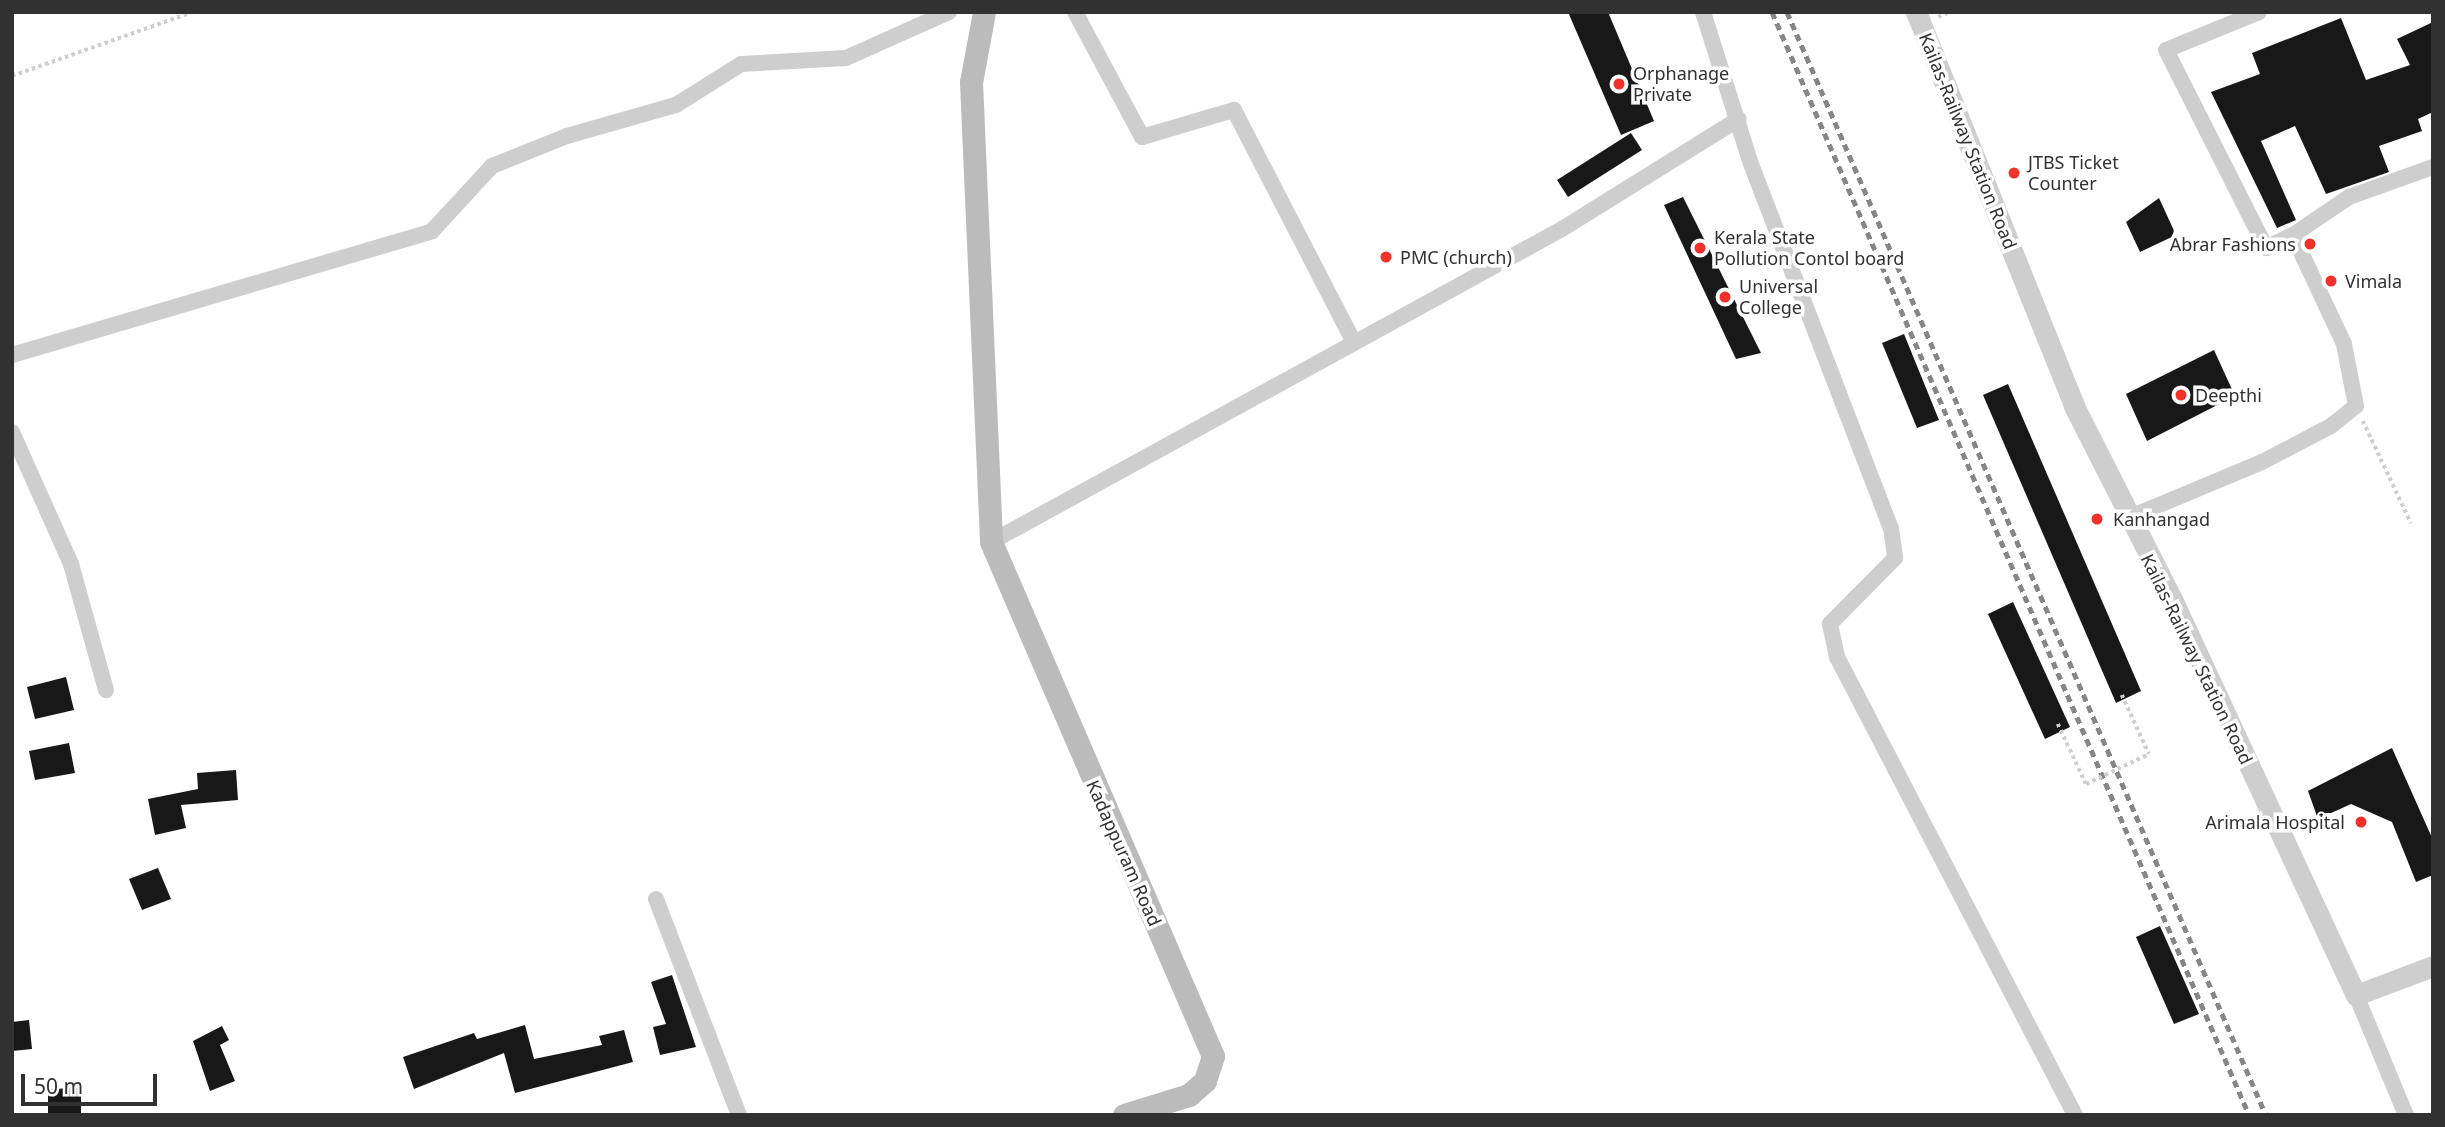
<!DOCTYPE html>
<html>
<head>
<meta charset="utf-8">
<style>
	body { margin:0 }
	#map { position:relative; width:2445px; height:1127px; overflow:hidden; background:#fff; font-family:"Noto Sans",sans-serif }
	div>[style] { position:absolute }
	.building>* { inset:0; background:#181818 }
	.path>* { height:3.5px; margin-top:-1.75px; transform-origin:0; background:repeating-linear-gradient(90deg,#cecece 0 3.5px,transparent 0 7px) }
	.minor>* { height:16px; margin:-8px; padding:0 8px; transform-origin:8px; border-radius:8px; background:#cecece }
	.tertiary>* { height:21px; margin:-10.5px; padding:0 10.5px; transform-origin:10.5px; border-radius:10.5px; background:#cecece }
	.secondary>* { height:23px; margin:-11.5px; padding:0 11.5px; transform-origin:11.5px; border-radius:11.5px; background:#bbb }
	.rail>* { height:5px; margin-top:-2.5px; transform-origin:0; background:repeating-linear-gradient(90deg,#868686 0 7px,transparent 0 12px) }
	.path-bridge>* { height:3.5px; margin-top:-1.75px; transform-origin:0; background:repeating-linear-gradient(90deg,#cecece 0 3.5px,transparent 0 7px) }
	.dots>* { width:19px; height:19px; translate:-50% -50%; box-sizing:border-box; border:4px solid #fff; border-radius:50% }
	span { translate:-50% -50%; white-space:nowrap; text-align:center; line-height:1.15; -webkit-text-stroke:7px #fff; paint-order:stroke }
	.poi-label { font-size:18px; color:#313131 }
	.left { translate:0 -50%; text-align:left }
	.right { translate:-100% -50%; text-align:right }
	.street-label { font-size:18px; color:#313131 }
	.frame { position:absolute; inset:0; border:14px solid #313131; pointer-events:none }
	.scale { position:absolute; left:21px; top:1074px; width:136px; height:32px; box-sizing:border-box; border:4px solid #313131; border-top:0; padding-left:9px; font-size:21px; line-height:24px; white-space:nowrap; color:#313131; -webkit-text-stroke:5px #fff; paint-order:stroke }
</style>
</head>
<body>
<div id="map">
	<div class="building">
		<div style="clip-path:polygon(1568px 12px,1608px 12px,1654px 121px,1621px 135px)"></div>
		<div style="clip-path:polygon(2341px 18px,2366px 80px,2410px 65px,2397px 39px,2433px 22px,2433px 112px,2418px 119px,2422px 131px,2379px 146px,2389px 172px,2326px 194px,2295px 126px,2261px 141px,2296px 220px,2277px 228px,2211px 92px,2260px 74px,2252px 53px)"></div>
		<div style="clip-path:polygon(1631px 133px,1642px 150px,1568px 197px,1557px 180px)"></div>
		<div style="clip-path:polygon(1683px 197px,1761px 353px,1736px 359px,1664px 205px)"></div>
		<div style="clip-path:polygon(2159px 198px,2176px 235px,2140px 252px,2126px 222px)"></div>
		<div style="clip-path:polygon(1904px 334px,1939px 420px,1917px 428px,1882px 343px)"></div>
		<div style="clip-path:polygon(2214px 350px,2235px 396px,2147px 441px,2126px 394px)"></div>
		<div style="clip-path:polygon(2008px 384px,2141px 691px,2116px 703px,1983px 395px)"></div>
		<div style="clip-path:polygon(2013px 602px,2070px 727px,2045px 739px,1988px 614px)"></div>
		<div style="clip-path:polygon(66px 677px,74px 710px,35px 719px,27px 687px)"></div>
		<div style="clip-path:polygon(69px 743px,75px 773px,35px 780px,29px 751px)"></div>
		<div style="clip-path:polygon(2392px 748px,2433px 840px,2433px 875px,2416px 882px,2392px 822px,2351px 804px,2318px 819px,2308px 791px)"></div>
		<div style="clip-path:polygon(236px 770px,238px 800px,181px 805px,186px 828px,155px 835px,148px 799px,198px 789px,197px 773px)"></div>
		<div style="clip-path:polygon(158px 868px,171px 899px,142px 910px,129px 879px)"></div>
		<div style="clip-path:polygon(2160px 926px,2199px 1014px,2174px 1024px,2136px 937px)"></div>
		<div style="clip-path:polygon(672px 975px,696px 1047px,660px 1055px,653px 1027px,666px 1024px,651px 982px)"></div>
		<div style="clip-path:polygon(29px 1020px,32px 1049px,12px 1051px,12px 1022px)"></div>
		<div style="clip-path:polygon(525px 1025px,534px 1059px,602px 1045px,599px 1036px,624px 1030px,633px 1062px,515px 1093px,504px 1053px,414px 1089px,403px 1057px,474px 1033px,477px 1039px)"></div>
		<div style="clip-path:polygon(222px 1026px,229px 1040px,220px 1045px,235px 1081px,210px 1091px,193px 1041px)"></div>
		<div style="clip-path:polygon(81px 1088px,81px 1115px,48px 1115px,48px 1089px)"></div>
	</div>
	<div class="path">
		<div style="left:1938px;top:17px;width:12px;rotate:-24deg"></div>
		<div style="left:12px;top:76px;width:192px;rotate:-19.5deg"></div>
		<div style="left:2363px;top:421px;width:113px;rotate:64.8deg"></div>
		<div style="left:2122px;top:695px;width:65px;rotate:65.4deg"></div>
		<div style="left:2058px;top:724px;width:66px;rotate:65deg"></div>
	</div>
	<div class="minor">
		<div style="left:1075px;top:12px;width:142px;rotate:61.8deg"></div>
		<div style="left:1142px;top:137px;width:96px;rotate:-16.4deg"></div>
		<div style="left:1234px;top:110px;width:261px;rotate:62.7deg"></div>
		<div style="left:1703px;top:12px;width:159px;rotate:72.5deg"></div>
		<div style="left:1751px;top:164px;width:390px;rotate:69deg"></div>
		<div style="left:1891px;top:528px;width:30px;rotate:82deg"></div>
		<div style="left:1895px;top:558px;width:93px;rotate:134.6deg"></div>
		<div style="left:1830px;top:624px;width:34px;rotate:78deg"></div>
		<div style="left:1837px;top:657px;width:516px;rotate:62.54deg"></div>
		<div style="left:2259px;top:12px;width:100px;rotate:157.8deg"></div>
		<div style="left:2166px;top:50px;width:222px;rotate:63.2deg"></div>
		<div style="left:2266px;top:248px;width:30px;rotate:-26deg"></div>
		<div style="left:12px;top:355px;width:438px;rotate:-16.4deg"></div>
		<div style="left:432px;top:231px;width:88px;rotate:-47.3deg"></div>
		<div style="left:492px;top:166px;width:81px;rotate:-21.8deg"></div>
		<div style="left:567px;top:136px;width:113px;rotate:-15.9deg"></div>
		<div style="left:676px;top:105px;width:77px;rotate:-32.2deg"></div>
		<div style="left:741px;top:64px;width:105px;rotate:-3.3deg"></div>
		<div style="left:846px;top:58px;width:113px;rotate:-24.1deg"></div>
		<div style="left:12px;top:432px;width:145px;rotate:65.9deg"></div>
		<div style="left:71px;top:564px;width:131px;rotate:74.5deg"></div>
		<div style="left:2128px;top:518px;width:145px;rotate:-22.7deg"></div>
		<div style="left:2262px;top:462px;width:78px;rotate:-27.6deg"></div>
		<div style="left:2331px;top:426px;width:32px;rotate:-39deg"></div>
		<div style="left:2356px;top:406px;width:63px;rotate:-101deg"></div>
		<div style="left:2344px;top:344px;width:120px;rotate:-115.1deg"></div>
		<div style="left:2293px;top:235px;width:68px;rotate:-34.2deg"></div>
		<div style="left:2349px;top:197px;width:89px;rotate:-19.7deg"></div>
		<div style="left:991px;top:542px;width:651px;rotate:-28.73deg"></div>
		<div style="left:1562px;top:229px;width:208px;rotate:-31.9deg"></div>
		<div style="left:656px;top:899px;width:231px;rotate:69deg"></div>
		<div style="left:2356px;top:995px;width:130px;rotate:67.4deg"></div>
	</div>
	<div class="tertiary">
		<div style="left:1916px;top:12px;width:424px;rotate:68.1deg"></div>
		<div style="left:2074px;top:406px;width:216px;rotate:63.1deg"></div>
		<div style="left:2172px;top:599px;width:437px;rotate:65.1deg"></div>
		<div style="left:2356px;top:995px;width:82px;rotate:-20.6deg"></div>
	</div>
	<div class="secondary">
		<div style="left:984px;top:12px;width:71px;rotate:100.5deg"></div>
		<div style="left:971px;top:82px;width:460px;rotate:87.5deg"></div>
		<div style="left:991px;top:542px;width:560px;rotate:66.64deg"></div>
		<div style="left:1213px;top:1056px;width:26px;rotate:108deg"></div>
		<div style="left:1205px;top:1081px;width:21px;rotate:139deg"></div>
		<div style="left:1189px;top:1095px;width:68px;rotate:162.9deg"></div>
	</div>
	<div class="rail">
		<div style="left:1772px;top:12px;width:1202px;rotate:66.61deg"></div>
		<div style="left:1787px;top:12px;width:1203px;rotate:66.53deg"></div>
	</div>
	<div class="path-bridge">
		<div style="left:2086px;top:784px;width:70px;rotate:-25.5deg"></div>
	</div>
	<div class="dots">
		<div style="left:1619px;top:84px;background:#f2312a"></div>
		<div style="left:2014px;top:173px;background:#f2312a"></div>
		<div style="left:2310px;top:244px;background:#f2312a"></div>
		<div style="left:1700px;top:248px;background:#f2312a"></div>
		<div style="left:1386px;top:257px;background:#f2312a"></div>
		<div style="left:2331px;top:281px;background:#f2312a"></div>
		<div style="left:1725px;top:297px;background:#f2312a"></div>
		<div style="left:2181px;top:395px;background:#f2312a"></div>
		<div style="left:2097px;top:519px;background:#f2312a"></div>
		<div style="left:2361px;top:822px;background:#f2312a"></div>
	</div>
	<div class="poi-label">
		<span class="left" style="left:1633px;top:84px">Orphanage<br>Private</span>
		<span class="left" style="left:2028px;top:173px">JTBS Ticket<br>Counter</span>
		<span class="left" style="left:1714px;top:248px">Kerala State<br>Pollution Contol board</span>
		<span class="right" style="left:2296px;top:244px">Abrar Fashions</span>
		<span class="left" style="left:1400px;top:257px">PMC (church)</span>
		<span class="left" style="left:2345px;top:281px">Vimala</span>
		<span class="left" style="left:1739px;top:297px">Universal<br>College</span>
		<span class="left" style="left:2195px;top:395px">Deepthi</span>
		<span class="left" style="left:2113px;top:519px">Kanhangad</span>
		<span class="right" style="left:2345px;top:822px">Arimala Hospital</span>
	</div>
	<div class="street-label">
		<span style="left:1968px;top:141px;rotate:68deg">Kailas-Railway Station Road</span>
		<span style="left:2197px;top:659px;rotate:64deg">Kailas-Railway Station Road</span>
		<span style="left:1124px;top:853px;rotate:66deg">Kadappuram Road</span>
	</div>
	<div class="frame"></div>
	<div class="scale">50 m</div>
</div>
</body>
</html>
